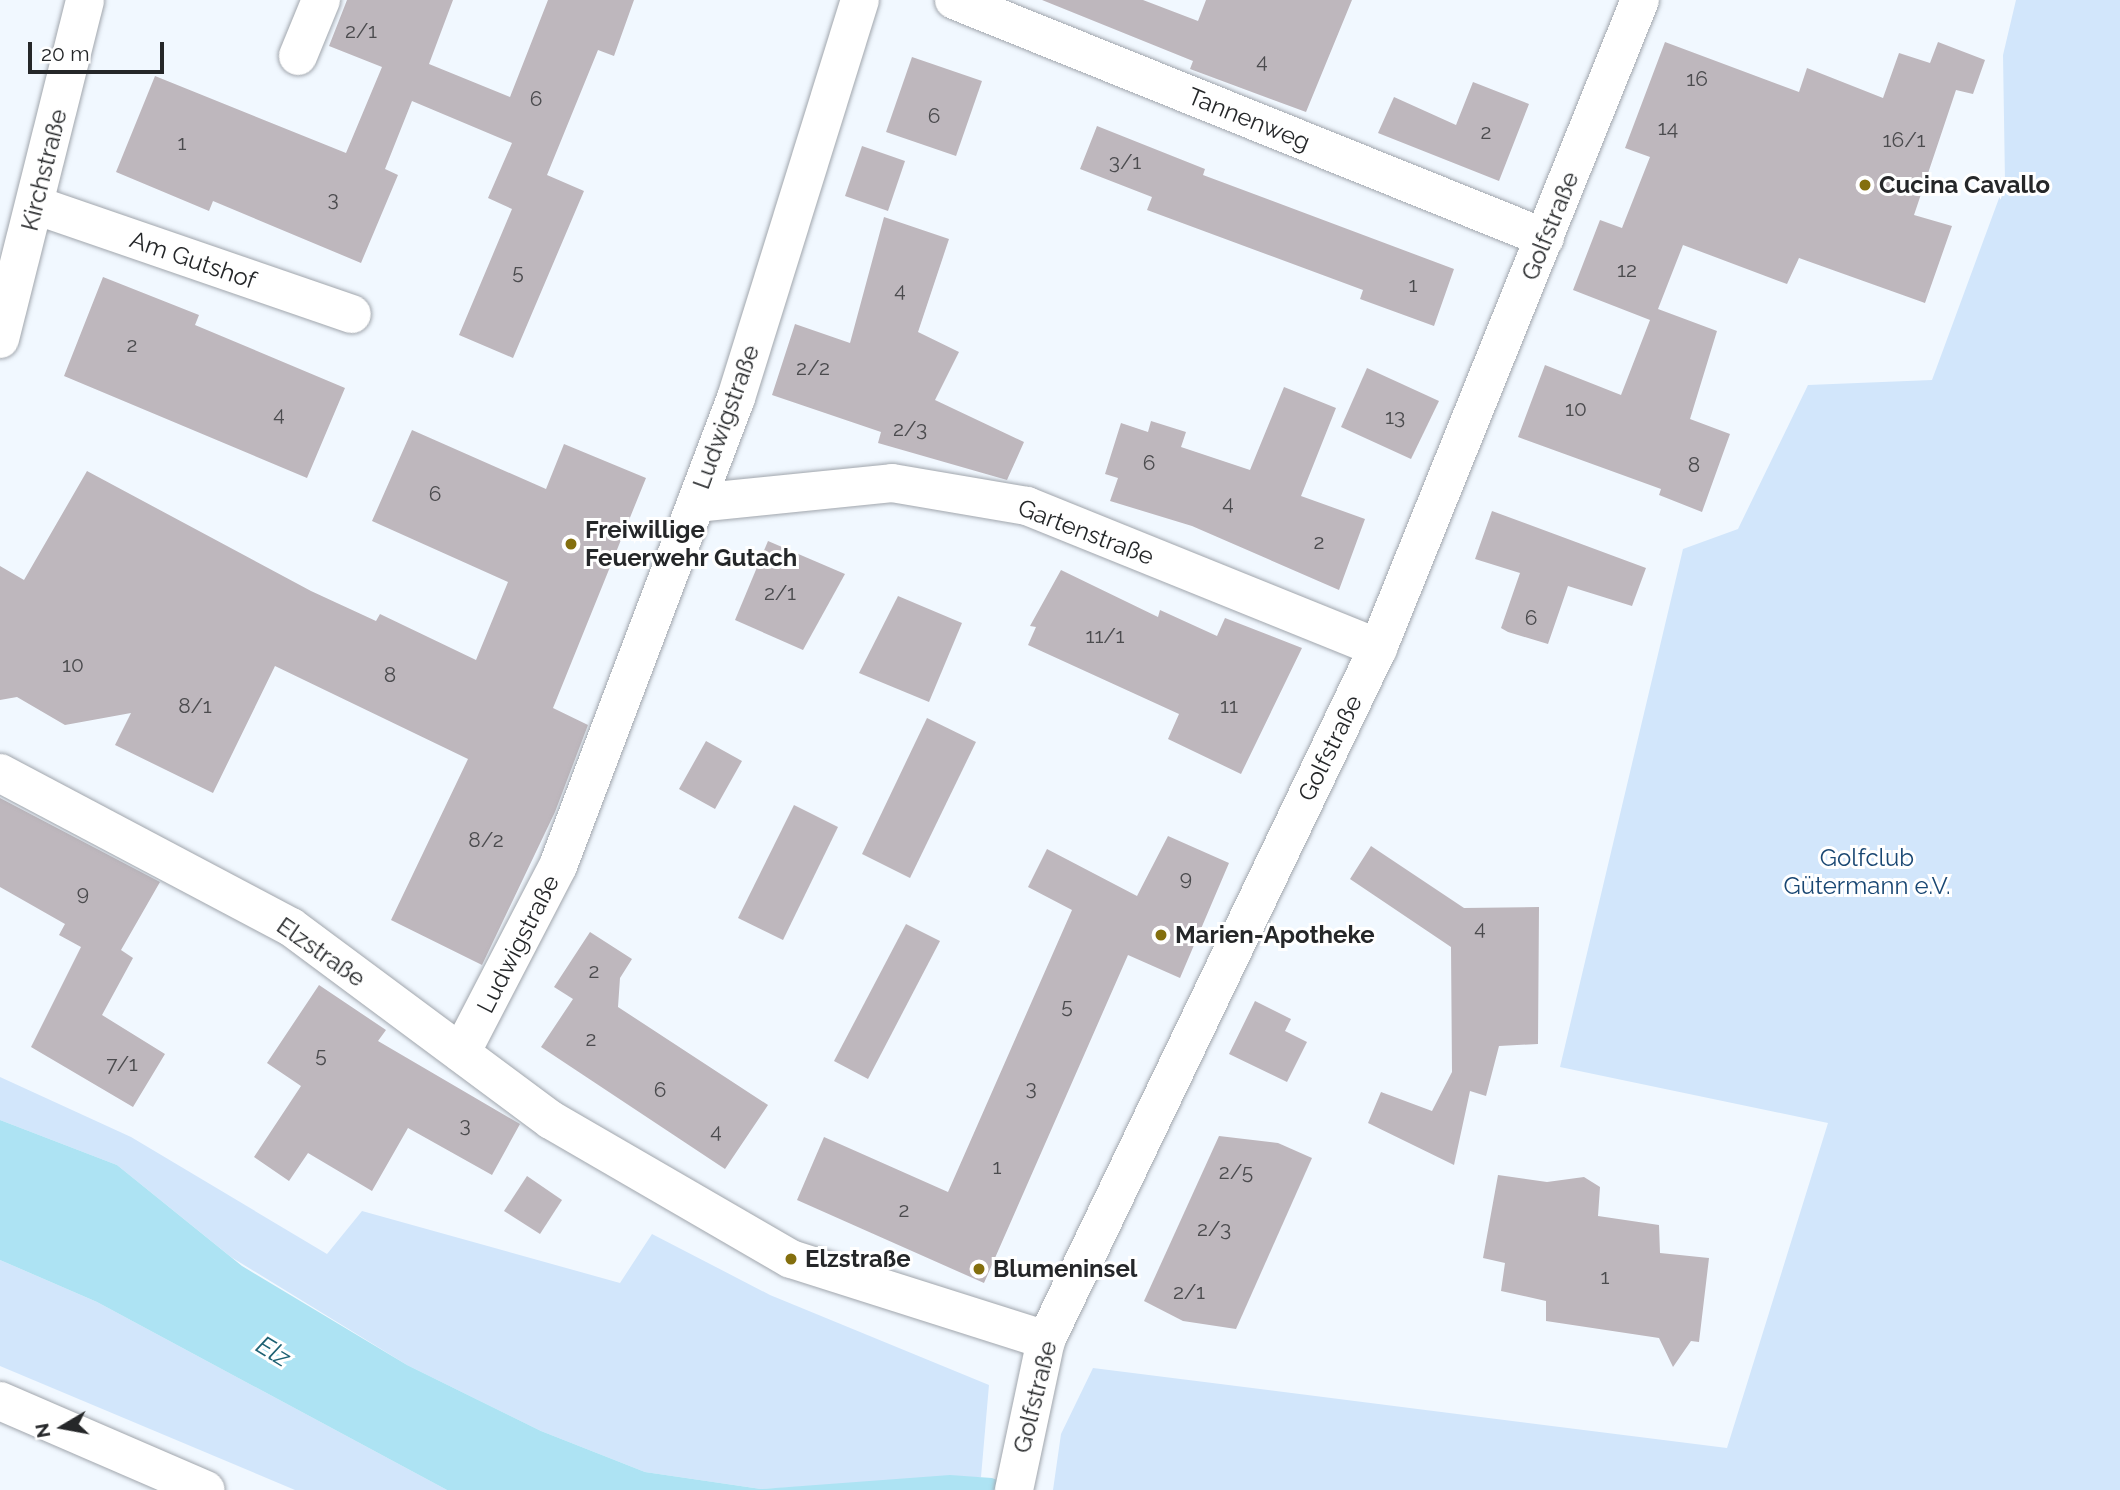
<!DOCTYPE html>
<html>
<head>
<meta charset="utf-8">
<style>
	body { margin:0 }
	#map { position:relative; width:2120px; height:1490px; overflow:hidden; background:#f1f8ff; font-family:Raleway,sans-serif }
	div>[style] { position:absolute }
	.green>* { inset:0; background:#d2e6fb }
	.water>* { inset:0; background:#ade3f3 }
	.building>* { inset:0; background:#beb7bd }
	.roads { filter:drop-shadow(0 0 2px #a1a6ad) drop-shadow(0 0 2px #a1a6ad) }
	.minor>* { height:38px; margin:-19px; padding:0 19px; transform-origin:19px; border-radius:19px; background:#fff }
	.tertiary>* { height:38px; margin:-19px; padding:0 19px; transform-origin:19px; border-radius:19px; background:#fff }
	.dots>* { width:19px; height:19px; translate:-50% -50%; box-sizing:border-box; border:4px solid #fff; border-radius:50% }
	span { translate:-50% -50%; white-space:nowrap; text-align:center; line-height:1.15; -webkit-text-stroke:6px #fff; paint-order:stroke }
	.number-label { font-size:21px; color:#4b4b4e }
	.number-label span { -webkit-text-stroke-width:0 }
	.street-label { font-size:24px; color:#252729 }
	.poi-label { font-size:24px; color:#252729; font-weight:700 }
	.left { translate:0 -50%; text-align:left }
	.park-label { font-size:24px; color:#194773 }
	.water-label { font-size:26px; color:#1d6173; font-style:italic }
	.north { position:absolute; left:28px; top:1392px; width:70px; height:70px; -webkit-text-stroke:5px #fff; paint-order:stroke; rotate:260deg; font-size:19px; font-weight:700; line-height:28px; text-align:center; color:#252729 }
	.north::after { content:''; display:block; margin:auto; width:24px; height:32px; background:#252729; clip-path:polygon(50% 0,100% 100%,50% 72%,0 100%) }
	.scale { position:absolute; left:28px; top:42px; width:136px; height:32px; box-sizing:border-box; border:4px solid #252729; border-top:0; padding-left:9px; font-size:21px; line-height:24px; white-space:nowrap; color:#252729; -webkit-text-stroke:5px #fff; paint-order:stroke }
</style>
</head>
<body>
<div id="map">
	<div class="green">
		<div style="clip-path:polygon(2016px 0,2120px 0,2120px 1490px,1053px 1490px,1061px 1434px,1093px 1368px,1727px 1448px,1828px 1123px,1560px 1067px,1683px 549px,1738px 529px,1808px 385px,1932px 380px,2005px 182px,2003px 55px)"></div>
		<div style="clip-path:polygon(0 1077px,131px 1137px,327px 1254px,362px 1211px,620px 1283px,652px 1234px,770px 1295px,989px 1385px,981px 1477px,761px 1489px,645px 1472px,541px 1431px,407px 1365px,231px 1257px,117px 1165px,0 1120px)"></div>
		<div style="clip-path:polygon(0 1260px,97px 1302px,447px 1490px,295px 1490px,0 1366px)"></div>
	</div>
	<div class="water">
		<div style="clip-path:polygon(0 1120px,117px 1165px,242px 1266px,407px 1365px,541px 1431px,645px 1472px,761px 1489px,950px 1475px,992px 1478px,1023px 1490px,447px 1490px,97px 1302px,0 1260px)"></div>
	</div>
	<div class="building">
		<div style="clip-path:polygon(347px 0,453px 0,429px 64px,510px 97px,548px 0,634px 0,614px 56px,598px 50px,547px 175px,584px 191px,513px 358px,459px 335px,512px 209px,488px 198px,512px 143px,412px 101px,385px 169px,398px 175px,361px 263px,213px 201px,209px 211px,116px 172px,155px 76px,346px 153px,382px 67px,329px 46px)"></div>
		<div style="clip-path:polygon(1042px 0,1143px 0,1198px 21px,1206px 0,1352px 0,1306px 112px,1190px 69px,1193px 61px)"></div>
		<div style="clip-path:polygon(1665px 42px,1799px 92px,1807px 68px,1883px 98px,1899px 53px,1930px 63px,1938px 42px,1985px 60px,1973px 94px,1956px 90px,1914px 215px,1952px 226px,1925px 303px,1799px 258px,1787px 284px,1683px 245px,1658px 309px,1717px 331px,1690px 419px,1730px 434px,1702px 512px,1659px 495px,1661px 489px,1518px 437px,1545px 365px,1621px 395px,1650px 320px,1573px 290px,1600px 220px,1622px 228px,1650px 157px,1625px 148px)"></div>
		<div style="clip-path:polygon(912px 57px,982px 81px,956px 156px,886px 132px)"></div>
		<div style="clip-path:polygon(1473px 82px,1529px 104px,1499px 181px,1378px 133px,1394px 97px,1456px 125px)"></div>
		<div style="clip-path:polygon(1097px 126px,1205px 169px,1203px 175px,1454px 269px,1434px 326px,1360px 299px,1363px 290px,1147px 210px,1152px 197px,1080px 169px)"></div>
		<div style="clip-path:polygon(862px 146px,905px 161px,888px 211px,845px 196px)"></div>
		<div style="clip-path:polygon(884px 217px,949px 239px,918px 332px,959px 352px,935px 400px,1024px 442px,1007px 480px,878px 443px,881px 432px,772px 395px,795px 324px,850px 343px)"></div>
		<div style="clip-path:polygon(103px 277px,199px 315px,195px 325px,345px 388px,307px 478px,64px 376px)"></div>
		<div style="clip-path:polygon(1367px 368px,1439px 401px,1411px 459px,1341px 427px)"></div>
		<div style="clip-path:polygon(1284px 387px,1336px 408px,1301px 496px,1365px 519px,1339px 590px,1192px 526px,1110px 501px,1118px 478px,1105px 474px,1121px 423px,1148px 432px,1151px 421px,1186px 432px,1181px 447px,1250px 470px)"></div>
		<div style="clip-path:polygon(412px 430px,546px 489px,564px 444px,646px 478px,553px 708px,588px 725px,555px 812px,482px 965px,391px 920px,468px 759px,275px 666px,213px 793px,115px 745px,131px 713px,65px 725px,17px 697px,0 700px,0 566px,24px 580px,87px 471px,311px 591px,376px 621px,380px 614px,476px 660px,508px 582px,372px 521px)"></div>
		<div style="clip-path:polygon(1492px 511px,1646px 568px,1632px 606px,1568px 586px,1548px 644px,1508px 632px,1501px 628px,1520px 573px,1475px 559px)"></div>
		<div style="clip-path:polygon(768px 541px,845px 574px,803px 650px,735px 620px)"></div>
		<div style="clip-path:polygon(1061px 570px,1158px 617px,1160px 610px,1217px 636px,1225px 618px,1302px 648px,1241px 774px,1168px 739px,1179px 714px,1028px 645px,1036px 627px,1030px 626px)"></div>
		<div style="clip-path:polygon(898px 596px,962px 623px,929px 702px,859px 673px)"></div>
		<div style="clip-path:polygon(927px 718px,976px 742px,910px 878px,862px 854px)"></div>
		<div style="clip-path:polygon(706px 741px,742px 761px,715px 809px,679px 789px)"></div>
		<div style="clip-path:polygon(0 798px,160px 882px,121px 950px,133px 958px,102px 1015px,165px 1054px,133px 1107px,31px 1047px,81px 947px,59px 935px,65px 924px,0 887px)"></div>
		<div style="clip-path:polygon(794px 805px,838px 827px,783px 940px,738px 918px)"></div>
		<div style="clip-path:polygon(1168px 836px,1229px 863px,1180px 978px,1128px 955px,984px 1283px,797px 1200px,824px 1137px,948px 1192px,1072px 910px,1028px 887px,1047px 849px,1137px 896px)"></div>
		<div style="clip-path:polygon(1371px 846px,1464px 908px,1539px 907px,1538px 1044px,1499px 1046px,1486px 1096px,1470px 1091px,1454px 1165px,1368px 1123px,1381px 1092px,1432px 1111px,1452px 1072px,1451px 947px,1350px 879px)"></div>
		<div style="clip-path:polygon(906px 924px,940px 941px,868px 1079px,834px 1061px)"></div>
		<div style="clip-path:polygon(590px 932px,632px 959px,620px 978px,618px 1007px,768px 1105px,725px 1169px,541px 1047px,573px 999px,554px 987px)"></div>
		<div style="clip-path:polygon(319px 985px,386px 1030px,378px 1041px,520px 1124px,492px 1175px,408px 1128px,372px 1191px,308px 1153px,289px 1181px,254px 1157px,301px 1086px,267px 1063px)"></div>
		<div style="clip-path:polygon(1255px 1001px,1291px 1019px,1285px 1031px,1307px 1042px,1287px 1082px,1229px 1054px)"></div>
		<div style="clip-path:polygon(1219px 1136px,1278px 1143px,1312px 1158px,1236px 1329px,1183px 1321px,1144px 1301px)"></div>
		<div style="clip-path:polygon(1498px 1175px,1547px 1182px,1584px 1177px,1600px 1187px,1598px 1216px,1659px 1225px,1660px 1253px,1709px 1258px,1699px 1342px,1691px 1341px,1673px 1367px,1659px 1338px,1546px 1321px,1546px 1301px,1501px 1291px,1505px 1263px,1483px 1258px)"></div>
		<div style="clip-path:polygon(527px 1176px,562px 1200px,540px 1234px,504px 1211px)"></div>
	</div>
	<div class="roads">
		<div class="minor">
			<div style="left:954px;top:0;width:637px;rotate:21.94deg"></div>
			<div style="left:298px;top:56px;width:61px;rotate:-67.7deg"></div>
			<div style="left:35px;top:205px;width:335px;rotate:19deg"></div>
			<div style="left:0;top:339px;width:349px;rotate:-75.9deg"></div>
			<div style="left:696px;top:503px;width:197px;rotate:-5.8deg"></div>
			<div style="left:892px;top:483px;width:137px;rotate:9.7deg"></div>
			<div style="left:1027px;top:506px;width:379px;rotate:22deg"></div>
			<div style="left:0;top:773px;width:329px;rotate:27.9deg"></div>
			<div style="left:291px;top:927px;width:324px;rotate:36.6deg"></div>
			<div style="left:551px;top:1120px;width:277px;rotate:30.1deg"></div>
			<div style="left:791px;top:1259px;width:268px;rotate:17.6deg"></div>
			<div style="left:461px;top:1053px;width:211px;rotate:-62.6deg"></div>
			<div style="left:558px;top:866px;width:501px;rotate:-69.18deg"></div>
			<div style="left:736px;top:398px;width:417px;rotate:-72.7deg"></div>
			<div style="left:1014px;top:1490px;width:153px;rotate:-78deg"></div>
			<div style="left:1046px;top:1340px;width:768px;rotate:-64.37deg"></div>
			<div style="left:1378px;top:648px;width:699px;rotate:-67.99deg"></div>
		</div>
		<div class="tertiary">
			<div style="left:0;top:1401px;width:224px;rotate:23.4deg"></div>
		</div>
	</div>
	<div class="dots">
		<div style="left:1865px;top:185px;background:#846f0e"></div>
		<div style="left:571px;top:544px;background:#846f0e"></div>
		<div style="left:1161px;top:935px;background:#846f0e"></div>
		<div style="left:791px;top:1259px;background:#846f0e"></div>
		<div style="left:979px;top:1269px;background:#846f0e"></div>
	</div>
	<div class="number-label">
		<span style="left:361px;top:31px">2/1</span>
		<span style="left:1262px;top:61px">4</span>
		<span style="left:1697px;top:79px">16</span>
		<span style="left:536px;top:99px">6</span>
		<span style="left:934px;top:116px">6</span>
		<span style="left:1668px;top:128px">14</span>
		<span style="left:1486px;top:132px">2</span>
		<span style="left:1904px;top:140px">16/1</span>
		<span style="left:182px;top:143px">1</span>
		<span style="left:1125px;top:162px">3/1</span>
		<span style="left:333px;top:199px">3</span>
		<span style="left:1627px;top:270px">12</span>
		<span style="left:518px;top:272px">5</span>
		<span style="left:1413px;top:285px">1</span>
		<span style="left:900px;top:290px">4</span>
		<span style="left:132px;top:345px">2</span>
		<span style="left:813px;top:368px">2/2</span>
		<span style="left:1576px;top:409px">10</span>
		<span style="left:279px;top:414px">4</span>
		<span style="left:1395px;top:417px">13</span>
		<span style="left:910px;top:429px">2/3</span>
		<span style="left:1149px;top:463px">6</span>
		<span style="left:1694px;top:465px">8</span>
		<span style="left:435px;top:494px">6</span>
		<span style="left:1228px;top:503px">4</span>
		<span style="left:1319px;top:542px">2</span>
		<span style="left:780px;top:593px">2/1</span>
		<span style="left:1531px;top:618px">6</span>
		<span style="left:1105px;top:636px">11/1</span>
		<span style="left:73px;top:665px">10</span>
		<span style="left:390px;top:675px">8</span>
		<span style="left:195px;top:706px">8/1</span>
		<span style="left:1229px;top:706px">11</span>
		<span style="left:486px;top:840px">8/2</span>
		<span style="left:1186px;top:878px">9</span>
		<span style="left:83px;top:893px">9</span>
		<span style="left:1480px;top:928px">4</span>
		<span style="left:594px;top:971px">2</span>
		<span style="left:1067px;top:1006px">5</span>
		<span style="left:591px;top:1039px">2</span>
		<span style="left:321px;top:1055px">5</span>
		<span style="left:122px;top:1064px">7/1</span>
		<span style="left:1031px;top:1088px">3</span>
		<span style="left:660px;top:1090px">6</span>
		<span style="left:465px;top:1125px">3</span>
		<span style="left:716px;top:1131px">4</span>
		<span style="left:997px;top:1167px">1</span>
		<span style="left:1236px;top:1172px">2/5</span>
		<span style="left:904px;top:1210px">2</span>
		<span style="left:1214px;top:1229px">2/3</span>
		<span style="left:1605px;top:1277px">1</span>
		<span style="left:1189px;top:1292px">2/1</span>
	</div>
	<div class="street-label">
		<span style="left:1249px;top:119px;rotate:22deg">Tannenweg</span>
		<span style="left:44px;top:170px;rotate:-76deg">Kirchstraße</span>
		<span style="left:1550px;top:226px;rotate:-68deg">Golfstraße</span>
		<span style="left:193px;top:260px;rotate:19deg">Am Gutshof</span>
		<span style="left:726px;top:417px;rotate:-70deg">Ludwigstraße</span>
		<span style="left:1086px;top:532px;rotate:21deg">Gartenstraße</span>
		<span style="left:1330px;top:748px;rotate:-64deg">Golfstraße</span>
		<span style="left:518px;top:944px;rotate:-63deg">Ludwigstraße</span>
		<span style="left:321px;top:952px;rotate:35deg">Elzstraße</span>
		<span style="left:1035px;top:1397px;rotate:-76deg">Golfstraße</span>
	</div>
	<div class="poi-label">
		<span class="left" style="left:1879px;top:185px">Cucina Cavallo</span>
		<span class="left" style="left:585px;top:544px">Freiwillige<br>Feuerwehr Gutach</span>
		<span class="left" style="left:1175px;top:935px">Marien-Apotheke</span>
		<span class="left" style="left:805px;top:1259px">Elzstraße</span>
		<span class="left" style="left:993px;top:1269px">Blumeninsel</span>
	</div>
	<div class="park-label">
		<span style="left:1867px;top:872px">Golfclub<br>Gütermann e.V.</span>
	</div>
	<div class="water-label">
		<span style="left:273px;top:1352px;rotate:31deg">Elz</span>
	</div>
	<div class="north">N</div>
	<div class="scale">20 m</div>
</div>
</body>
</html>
